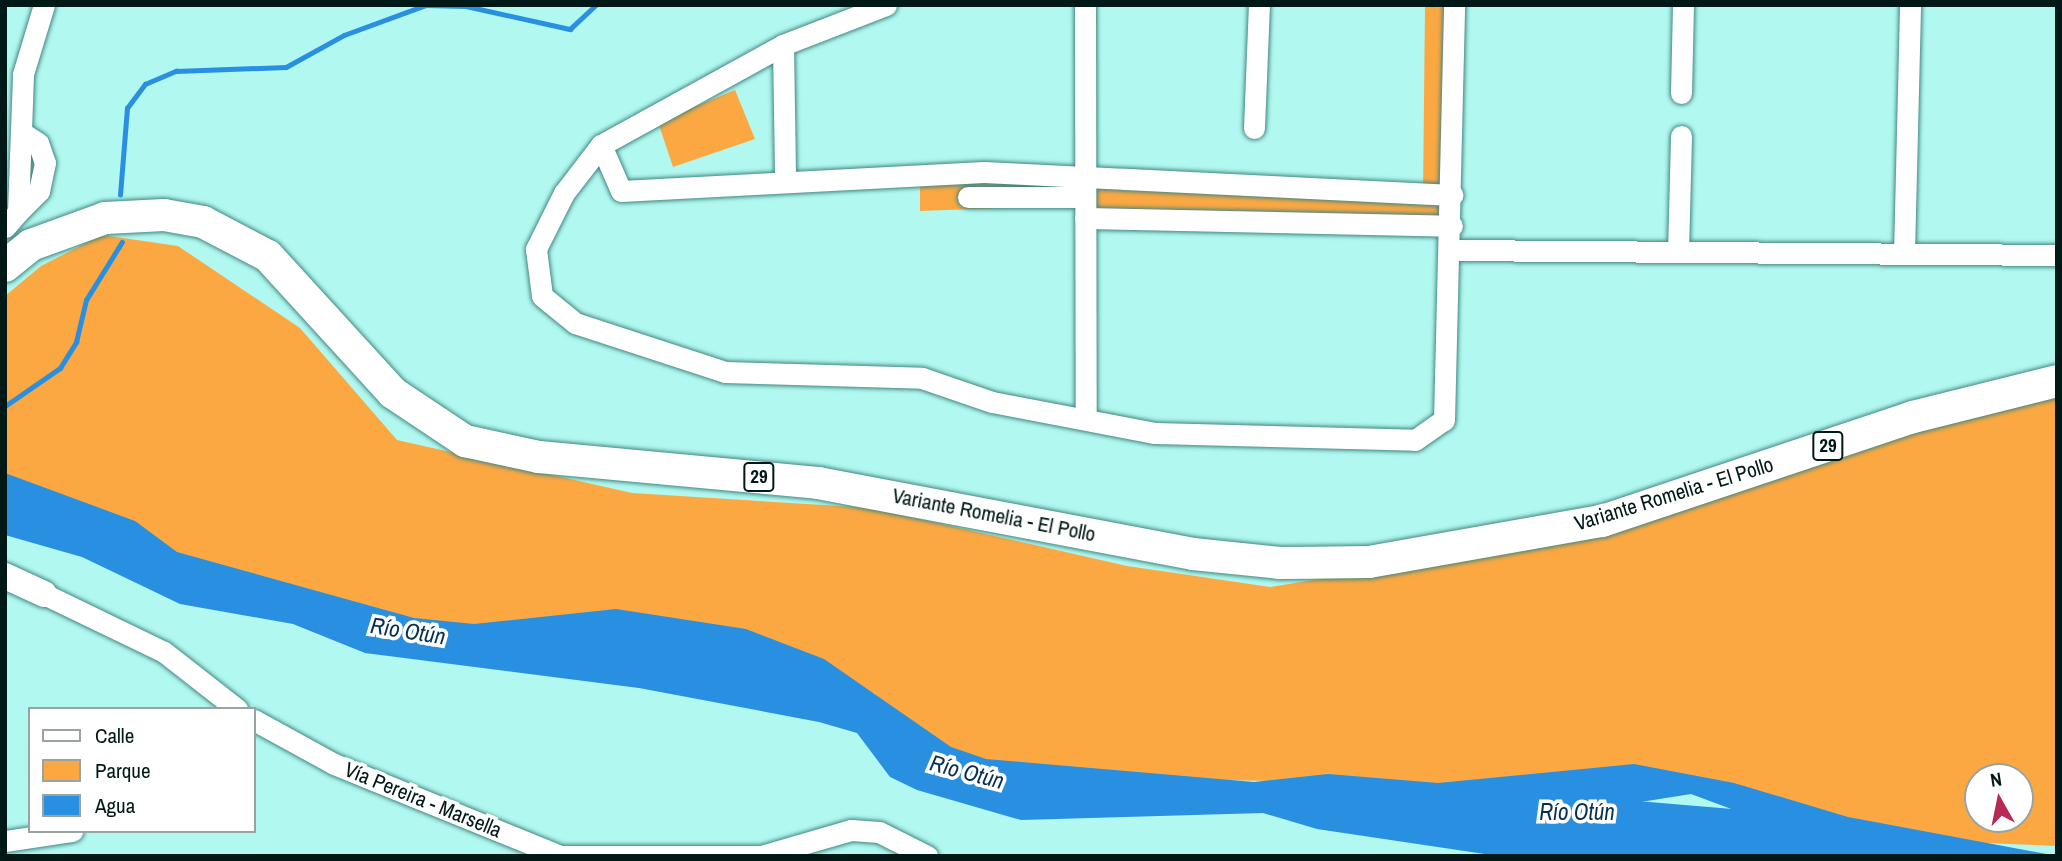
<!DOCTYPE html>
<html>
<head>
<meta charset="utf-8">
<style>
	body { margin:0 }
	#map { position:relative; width:2062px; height:861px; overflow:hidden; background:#b1f8f0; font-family:"Archivo Narrow",sans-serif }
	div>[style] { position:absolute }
	.green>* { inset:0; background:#fba843 }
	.water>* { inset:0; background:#288fe1 }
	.stream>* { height:4.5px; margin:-2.25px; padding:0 2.25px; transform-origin:2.25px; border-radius:2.25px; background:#288fe1 }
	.river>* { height:28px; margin:-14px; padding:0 14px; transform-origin:14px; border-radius:14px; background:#288fe1 }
	.roads { filter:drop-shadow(0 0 2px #428781) drop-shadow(0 0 2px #428781) }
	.minor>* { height:21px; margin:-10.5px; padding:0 10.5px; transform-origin:10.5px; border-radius:10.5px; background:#fff }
	.major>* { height:26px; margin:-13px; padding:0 13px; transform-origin:13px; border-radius:13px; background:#fff }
	.highway>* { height:32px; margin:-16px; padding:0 16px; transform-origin:16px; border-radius:16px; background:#fff }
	span { translate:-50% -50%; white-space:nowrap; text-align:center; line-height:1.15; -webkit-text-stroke:7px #fff; paint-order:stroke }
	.shield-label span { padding:2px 5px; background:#fff; border:2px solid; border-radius:5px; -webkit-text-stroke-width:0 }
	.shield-label { font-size:19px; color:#001917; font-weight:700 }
	.street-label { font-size:21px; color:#001917 }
	.water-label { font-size:23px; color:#062f50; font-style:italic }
	.frame { position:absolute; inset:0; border:7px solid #001917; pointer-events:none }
	.legend { position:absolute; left:28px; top:707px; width:228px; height:126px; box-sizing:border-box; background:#fff; border:2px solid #99a3a2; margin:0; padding:9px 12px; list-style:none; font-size:21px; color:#001917 }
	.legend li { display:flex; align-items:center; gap:14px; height:35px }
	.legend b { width:35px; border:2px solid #99a3a2 }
	.north { position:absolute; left:1964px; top:763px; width:70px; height:70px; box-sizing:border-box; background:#fff; border:2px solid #99a3a2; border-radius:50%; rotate:351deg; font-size:19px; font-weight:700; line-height:28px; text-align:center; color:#001917 }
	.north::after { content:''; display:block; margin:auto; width:24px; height:32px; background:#b82956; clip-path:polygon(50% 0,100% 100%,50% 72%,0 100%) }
</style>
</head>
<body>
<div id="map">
	<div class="green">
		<div style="clip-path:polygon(1425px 5px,1454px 5px,1452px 226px,1085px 218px,1085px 205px,920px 211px,920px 175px,1423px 195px)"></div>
		<div style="clip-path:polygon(735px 90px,755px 139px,673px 167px,658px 122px)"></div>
		<div style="clip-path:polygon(evenodd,102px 235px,178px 246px,300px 328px,397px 440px,632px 493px,871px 508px,1127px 566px,1270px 587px,1495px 551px,2057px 388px,2057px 846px,1985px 843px,1622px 779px,1517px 786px,1223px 780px,1120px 785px,932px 755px,874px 693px,421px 636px,234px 587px,5px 500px,5px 296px,41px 266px,102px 235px,1978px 777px,2020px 777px,2020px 819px,1978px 819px,1978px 777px)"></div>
	</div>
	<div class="water">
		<div style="clip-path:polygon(evenodd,5px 473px,135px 521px,177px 552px,414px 618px,474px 624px,616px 609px,746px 629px,824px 659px,951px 747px,986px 759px,1254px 782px,1328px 774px,1438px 783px,1634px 764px,1734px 783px,1848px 817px,2057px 856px,1498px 856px,1317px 829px,1263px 813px,1021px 820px,917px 790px,890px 777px,857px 733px,819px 722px,639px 688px,365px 653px,293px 624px,180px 604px,82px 557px,5px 535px,5px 473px,1691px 794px,1734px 810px,1742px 821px,1670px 828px,1624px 818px,1628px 804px,1691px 794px)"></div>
	</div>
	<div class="stream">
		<div style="left:120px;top:195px;width:87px;rotate:-85.4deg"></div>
		<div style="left:127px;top:108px;width:30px;rotate:-53deg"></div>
		<div style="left:145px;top:84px;width:34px;rotate:-23deg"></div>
		<div style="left:176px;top:71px;width:110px;rotate:-2.1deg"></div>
		<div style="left:286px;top:67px;width:66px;rotate:-28.9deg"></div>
		<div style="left:344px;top:35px;width:87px;rotate:-20.1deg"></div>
		<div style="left:426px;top:5px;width:40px;rotate:1.4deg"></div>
		<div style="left:466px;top:6px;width:107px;rotate:12.5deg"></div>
		<div style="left:570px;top:29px;width:35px;rotate:-43deg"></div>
		<div style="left:5px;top:406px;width:67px;rotate:-34.6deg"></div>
		<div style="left:60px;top:368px;width:31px;rotate:-58deg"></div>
		<div style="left:76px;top:342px;width:43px;rotate:-76.6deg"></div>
		<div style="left:86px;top:300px;width:68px;rotate:-58.2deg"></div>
	</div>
	<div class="river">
		<div style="left:1588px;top:811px;width:193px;rotate:4.8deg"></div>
	</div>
	<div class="roads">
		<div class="minor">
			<div style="left:886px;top:5px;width:110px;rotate:158.8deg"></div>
			<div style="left:783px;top:45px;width:208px;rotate:151.2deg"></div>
			<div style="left:601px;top:145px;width:61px;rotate:127.6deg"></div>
			<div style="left:564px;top:193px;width:63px;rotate:116.6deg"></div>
			<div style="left:536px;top:249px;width:47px;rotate:82.7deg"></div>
			<div style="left:542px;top:296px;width:43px;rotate:39.3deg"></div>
			<div style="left:575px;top:323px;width:158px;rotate:18.1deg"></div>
			<div style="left:725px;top:372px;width:197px;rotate:1.7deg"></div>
			<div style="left:922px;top:378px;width:74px;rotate:18.9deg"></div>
			<div style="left:992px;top:402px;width:166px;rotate:10.8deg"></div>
			<div style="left:1155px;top:433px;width:260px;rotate:1.5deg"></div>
			<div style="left:1415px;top:440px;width:35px;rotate:-35deg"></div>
			<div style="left:1444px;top:420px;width:415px;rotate:-88.6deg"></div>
			<div style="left:1085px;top:5px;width:413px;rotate:89.9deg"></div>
			<div style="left:783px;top:45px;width:133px;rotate:89.1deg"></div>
			<div style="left:1681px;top:93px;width:88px;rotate:-88.7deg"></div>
			<div style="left:1254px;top:128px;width:123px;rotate:-87.7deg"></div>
			<div style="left:601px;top:145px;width:50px;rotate:66.5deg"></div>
			<div style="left:621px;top:191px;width:363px;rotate:-3deg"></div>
			<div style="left:984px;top:172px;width:469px;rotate:2.8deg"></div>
			<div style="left:968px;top:197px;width:117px"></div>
			<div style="left:18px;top:212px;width:30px;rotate:-45deg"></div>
			<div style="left:39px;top:191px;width:29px;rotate:-78deg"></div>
			<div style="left:45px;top:163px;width:21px;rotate:-109deg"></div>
			<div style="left:38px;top:143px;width:17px;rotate:-147deg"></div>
			<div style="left:1085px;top:218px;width:367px;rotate:1.2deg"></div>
			<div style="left:5px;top:227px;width:20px;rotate:-49deg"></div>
			<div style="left:18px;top:212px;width:138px;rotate:-87.9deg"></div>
			<div style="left:23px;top:74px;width:72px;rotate:-73.1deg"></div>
			<div style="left:1452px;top:250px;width:605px;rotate:0.47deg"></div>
			<div style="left:1678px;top:252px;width:116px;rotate:-88.5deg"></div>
			<div style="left:1904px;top:254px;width:249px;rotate:-88.6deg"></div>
			<div style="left:44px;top:594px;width:133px;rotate:25.8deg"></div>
			<div style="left:164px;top:652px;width:93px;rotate:38deg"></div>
			<div style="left:254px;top:720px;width:91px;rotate:28.8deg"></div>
			<div style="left:334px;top:764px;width:245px;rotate:22.1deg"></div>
			<div style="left:561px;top:856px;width:200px"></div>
			<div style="left:761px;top:856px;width:94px;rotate:-16.1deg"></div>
			<div style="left:851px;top:830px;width:28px;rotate:4deg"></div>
			<div style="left:879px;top:832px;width:54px;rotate:26.6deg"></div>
			<div style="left:5px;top:841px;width:68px;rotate:-8.5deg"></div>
		</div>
		<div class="major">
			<div style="left:5px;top:576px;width:43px;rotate:24.8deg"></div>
		</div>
		<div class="highway">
			<div style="left:5px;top:266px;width:33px;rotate:-39deg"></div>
			<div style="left:31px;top:245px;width:79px;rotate:-20deg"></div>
			<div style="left:105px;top:218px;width:59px;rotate:-2.9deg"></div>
			<div style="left:164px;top:215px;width:40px;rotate:10deg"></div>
			<div style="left:203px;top:222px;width:73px;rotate:27.6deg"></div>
			<div style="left:268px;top:256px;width:185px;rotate:47.6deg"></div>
			<div style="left:393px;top:393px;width:87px;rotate:33.7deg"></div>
			<div style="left:465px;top:441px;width:76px;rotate:12.2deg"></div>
			<div style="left:539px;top:457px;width:280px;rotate:5.3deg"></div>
			<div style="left:818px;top:483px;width:382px;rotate:10.7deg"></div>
			<div style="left:1193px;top:554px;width:87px;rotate:5.9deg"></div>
			<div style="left:1280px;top:563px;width:89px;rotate:-0.6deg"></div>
			<div style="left:1369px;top:562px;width:237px;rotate:-10deg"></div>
			<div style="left:1602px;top:521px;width:328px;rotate:-18.5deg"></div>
			<div style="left:1913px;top:417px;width:148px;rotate:-14deg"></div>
		</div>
	</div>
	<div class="shield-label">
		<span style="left:1828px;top:446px">29</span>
		<span style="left:759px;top:477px">29</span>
	</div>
	<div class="street-label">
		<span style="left:1674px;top:494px;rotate:-17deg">Variante Romelia - El Pollo</span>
		<span style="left:994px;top:515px;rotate:11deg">Variante Romelia - El Pollo</span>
		<span style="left:423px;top:800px;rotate:22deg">Vía Pereira - Marsella</span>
	</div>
	<div class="water-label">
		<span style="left:408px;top:631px;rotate:9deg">Río Otún</span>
		<span style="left:967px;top:772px;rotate:15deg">Río Otún</span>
		<span style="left:1577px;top:812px">Río Otún</span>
	</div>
	<div class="frame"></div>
	<ul class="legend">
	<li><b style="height:9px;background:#fff"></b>Calle</li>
	<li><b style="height:19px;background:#fba843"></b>Parque</li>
	<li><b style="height:19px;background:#288fe1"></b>Agua</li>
	</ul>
	<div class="north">N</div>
</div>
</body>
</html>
